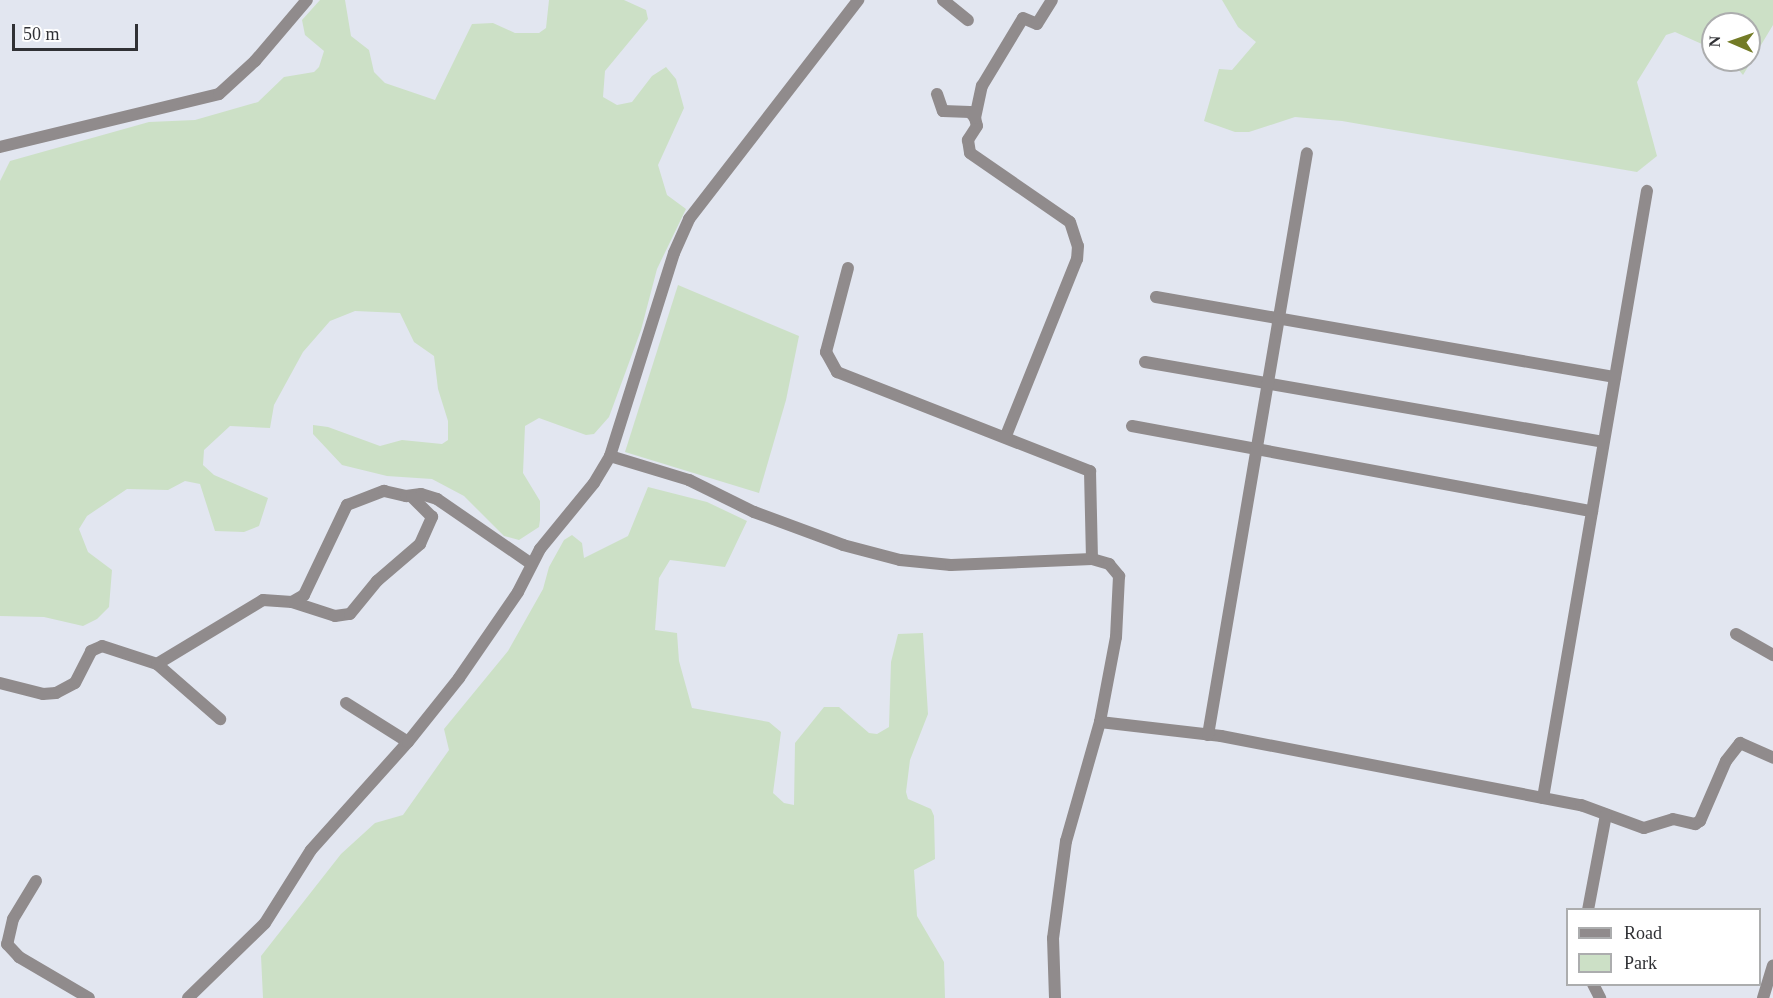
<!DOCTYPE html>
<html>
<head>
<meta charset="utf-8">
<style>
	body { margin:0 }
	#map { position:relative; width:1773px; height:998px; overflow:hidden; background:#e2e6f0; font-family:Georgia,serif }
	div>[style] { position:absolute }
	.green>* { inset:0; background:#cce0c6 }
	.minor>* { height:12px; margin:-6px; padding:0 6px; transform-origin:6px; border-radius:6px; background:#908b8c }
	span { translate:-50% -50%; white-space:nowrap; text-align:center; line-height:1.15; -webkit-text-stroke:6px #fff; paint-order:stroke }
	.legend { position:absolute; left:1566px; top:908px; width:195px; height:78px; box-sizing:border-box; background:#fff; border:2px solid #acadae; margin:0; padding:8px 10px; list-style:none; font-size:18px; color:#303135 }
	.legend li { display:flex; align-items:center; gap:12px; height:30px }
	.legend b { width:30px; border:2px solid #acadae }
	.north { position:absolute; left:1701px; top:12px; width:60px; height:60px; box-sizing:border-box; background:#fff; border:2px solid #acadae; border-radius:50%; rotate:272deg; font-size:16px; font-weight:700; line-height:24px; text-align:center; color:#303135 }
	.north::after { content:''; display:block; margin:auto; width:21px; height:27px; background:#737b26; clip-path:polygon(50% 0,100% 100%,50% 72%,0 100%) }
	.scale { position:absolute; left:12px; top:24px; width:126px; height:27px; box-sizing:border-box; border:3px solid #303135; border-top:0; padding-left:8px; font-size:18px; line-height:21px; white-space:nowrap; color:#303135; -webkit-text-stroke:4px #fff; paint-order:stroke }
</style>
</head>
<body>
<div id="map">
	<div class="green">
		<div style="clip-path:polygon(320px 0,345px 0,351px 36px,369px 50px,374px 72px,385px 83px,435px 100px,472px 24px,493px 23px,515px 33px,539px 33px,546px 28px,549px 0,624px 0,646px 10px,648px 19px,605px 71px,603px 97px,617px 105px,632px 102px,652px 76px,666px 67px,676px 79px,684px 108px,658px 165px,667px 195px,686px 209px,657px 269px,641px 330px,609px 417px,594px 434px,586px 435px,539px 418px,525px 426px,523px 473px,540px 501px,540px 520px,539px 527px,519px 540px,504px 536px,464px 496px,432px 479px,387px 476px,342px 465px,313px 434px,313px 425px,328px 427px,380px 446px,402px 440px,442px 444px,448px 440px,448px 421px,438px 389px,434px 356px,414px 342px,400px 313px,355px 311px,330px 321px,303px 352px,274px 405px,270px 428px,230px 426px,204px 450px,203px 465px,214px 475px,268px 498px,259px 526px,244px 532px,215px 531px,200px 484px,185px 481px,168px 490px,127px 489px,87px 516px,79px 529px,88px 552px,112px 570px,109px 607px,97px 619px,83px 626px,44px 617px,0 616px,0 181px,10px 161px,149px 122px,195px 120px,258px 102px,284px 77px,314px 72px,319px 67px,324px 51px,305px 35px,302px 20px)"></div>
		<div style="clip-path:polygon(1222px 0,1773px 0,1773px 25px,1743px 75px,1730px 60px,1749px 60px,1749px 24px,1713px 24px,1713px 49px,1675px 32px,1666px 35px,1637px 82px,1657px 156px,1637px 172px,1342px 121px,1295px 117px,1249px 132px,1235px 132px,1204px 121px,1219px 69px,1232px 70px,1256px 42px,1238px 27px)"></div>
		<div style="clip-path:polygon(678px 285px,799px 336px,786px 400px,759px 493px,625px 452px)"></div>
		<div style="clip-path:polygon(648px 487px,707px 502px,747px 521px,725px 567px,670px 560px,659px 578px,655px 630px,677px 633px,679px 661px,692px 708px,769px 722px,781px 732px,773px 793px,784px 803px,794px 805px,795px 743px,824px 707px,839px 707px,869px 733px,877px 734px,889px 727px,891px 662px,898px 634px,923px 633px,928px 714px,910px 760px,906px 792px,908px 799px,931px 809px,934px 816px,935px 859px,914px 870px,917px 916px,944px 962px,945px 998px,263px 998px,261px 956px,341px 854px,375px 823px,403px 815px,449px 750px,444px 729px,508px 651px,543px 589px,549px 567px,564px 540px,572px 535px,582px 543px,584px 558px,628px 536px)"></div>
	</div>
	<div class="minor">
		<div style="left:943px;top:0;width:32px;rotate:39deg"></div>
		<div style="left:937px;top:94px;width:18px;rotate:71deg"></div>
		<div style="left:943px;top:111px;width:27px;rotate:2deg"></div>
		<div style="left:970px;top:112px;width:8px;rotate:50deg"></div>
		<div style="left:975px;top:118px;width:8px;rotate:76deg"></div>
		<div style="left:977px;top:126px;width:17px;rotate:123deg"></div>
		<div style="left:968px;top:140px;width:13px;rotate:81deg"></div>
		<div style="left:970px;top:153px;width:121px;rotate:34.6deg"></div>
		<div style="left:1070px;top:222px;width:25px;rotate:72deg"></div>
		<div style="left:1078px;top:246px;width:13px;rotate:94deg"></div>
		<div style="left:1077px;top:259px;width:191px;rotate:111.9deg"></div>
		<div style="left:975px;top:118px;width:33px;rotate:-78deg"></div>
		<div style="left:982px;top:86px;width:79px;rotate:-58.9deg"></div>
		<div style="left:1023px;top:18px;width:15px;rotate:23deg"></div>
		<div style="left:1037px;top:24px;width:28px;rotate:-58deg"></div>
		<div style="left:0;top:147px;width:225px;rotate:-13.6deg"></div>
		<div style="left:219px;top:94px;width:49px;rotate:-42.5deg"></div>
		<div style="left:255px;top:61px;width:80px;rotate:-49.6deg"></div>
		<div style="left:848px;top:268px;width:87px;rotate:104.7deg"></div>
		<div style="left:826px;top:352px;width:23px;rotate:61deg"></div>
		<div style="left:837px;top:372px;width:272px;rotate:21.4deg"></div>
		<div style="left:1090px;top:471px;width:88px;rotate:88.7deg"></div>
		<div style="left:1156px;top:297px;width:466px;rotate:9.9deg"></div>
		<div style="left:1145px;top:362px;width:465px;rotate:9.9deg"></div>
		<div style="left:1132px;top:426px;width:468px;rotate:10.5deg"></div>
		<div style="left:610px;top:456px;width:83px;rotate:16.9deg"></div>
		<div style="left:689px;top:480px;width:72px;rotate:26.2deg"></div>
		<div style="left:754px;top:512px;width:95px;rotate:20.3deg"></div>
		<div style="left:843px;top:545px;width:59px;rotate:14.7deg"></div>
		<div style="left:900px;top:560px;width:51px;rotate:5.6deg"></div>
		<div style="left:951px;top:565px;width:141px;rotate:-2.4deg"></div>
		<div style="left:1092px;top:559px;width:18px;rotate:16deg"></div>
		<div style="left:1109px;top:564px;width:16px;rotate:50deg"></div>
		<div style="left:1119px;top:576px;width:61px;rotate:92.8deg"></div>
		<div style="left:1116px;top:637px;width:86px;rotate:100.7deg"></div>
		<div style="left:1100px;top:722px;width:124px;rotate:105.9deg"></div>
		<div style="left:1066px;top:841px;width:98px;rotate:97.6deg"></div>
		<div style="left:1053px;top:938px;width:60px;rotate:88.1deg"></div>
		<div style="left:292px;top:602px;width:14px;rotate:-30deg"></div>
		<div style="left:304px;top:595px;width:100px;rotate:-64.5deg"></div>
		<div style="left:347px;top:505px;width:40px;rotate:-21deg"></div>
		<div style="left:384px;top:491px;width:23px;rotate:13deg"></div>
		<div style="left:406px;top:496px;width:15px;rotate:-8deg"></div>
		<div style="left:421px;top:494px;width:17px;rotate:17deg"></div>
		<div style="left:437px;top:499px;width:113px;rotate:34.5deg"></div>
		<div style="left:1736px;top:634px;width:43px;rotate:29.6deg"></div>
		<div style="left:157px;top:664px;width:124px;rotate:-31.1deg"></div>
		<div style="left:263px;top:600px;width:29px;rotate:4deg"></div>
		<div style="left:292px;top:602px;width:45px;rotate:18deg"></div>
		<div style="left:335px;top:616px;width:15px;rotate:-8deg"></div>
		<div style="left:350px;top:614px;width:43px;rotate:-50.7deg"></div>
		<div style="left:377px;top:581px;width:57px;rotate:-40.7deg"></div>
		<div style="left:420px;top:544px;width:30px;rotate:-66deg"></div>
		<div style="left:432px;top:517px;width:28px;rotate:-135deg"></div>
		<div style="left:0;top:683px;width:44px;rotate:14.3deg"></div>
		<div style="left:43px;top:694px;width:13px;rotate:-4deg"></div>
		<div style="left:56px;top:693px;width:21px;rotate:-28deg"></div>
		<div style="left:75px;top:683px;width:36px;rotate:-63deg"></div>
		<div style="left:91px;top:651px;width:12px;rotate:-24deg"></div>
		<div style="left:102px;top:646px;width:58px;rotate:18.1deg"></div>
		<div style="left:157px;top:664px;width:84px;rotate:41.1deg"></div>
		<div style="left:346px;top:703px;width:73px;rotate:32.2deg"></div>
		<div style="left:1100px;top:722px;width:122px;rotate:6.6deg"></div>
		<div style="left:1221px;top:736px;width:367px;rotate:10.9deg"></div>
		<div style="left:1581px;top:805px;width:67px;rotate:20.1deg"></div>
		<div style="left:1644px;top:828px;width:30px;rotate:-17deg"></div>
		<div style="left:1673px;top:819px;width:23px;rotate:13deg"></div>
		<div style="left:1695px;top:824px;width:6px;rotate:-31deg"></div>
		<div style="left:1700px;top:821px;width:65px;rotate:-66.6deg"></div>
		<div style="left:1726px;top:761px;width:23px;rotate:-52deg"></div>
		<div style="left:1740px;top:743px;width:36px;rotate:24deg"></div>
		<div style="left:1208px;top:735px;width:590px;rotate:-80.35deg"></div>
		<div style="left:1543px;top:798px;width:616px;rotate:-80.28deg"></div>
		<div style="left:36px;top:881px;width:44px;rotate:121.2deg"></div>
		<div style="left:13px;top:919px;width:26px;rotate:103deg"></div>
		<div style="left:7px;top:944px;width:18px;rotate:47deg"></div>
		<div style="left:19px;top:957px;width:81px;rotate:30.4deg"></div>
		<div style="left:1588px;top:910px;width:97px;rotate:-79.3deg"></div>
		<div style="left:1593px;top:984px;width:16px;rotate:63deg"></div>
		<div style="left:188px;top:998px;width:107px;rotate:-44.2deg"></div>
		<div style="left:265px;top:923px;width:86px;rotate:-57.8deg"></div>
		<div style="left:311px;top:850px;width:145px;rotate:-48.1deg"></div>
		<div style="left:408px;top:742px;width:82px;rotate:-51.4deg"></div>
		<div style="left:459px;top:678px;width:104px;rotate:-55.5deg"></div>
		<div style="left:518px;top:592px;width:48px;rotate:-62.9deg"></div>
		<div style="left:540px;top:549px;width:85px;rotate:-50.7deg"></div>
		<div style="left:594px;top:483px;width:31px;rotate:-59deg"></div>
		<div style="left:610px;top:456px;width:213px;rotate:-72.5deg"></div>
		<div style="left:674px;top:253px;width:37px;rotate:-66deg"></div>
		<div style="left:689px;top:219px;width:277px;rotate:-52.3deg"></div>
		<div style="left:1763px;top:998px;width:34px;rotate:-73deg"></div>
	</div>
	<ul class="legend">
	<li><b style="height:8px;background:#908b8c"></b>Road</li>
	<li><b style="height:16px;background:#cce0c6"></b>Park</li>
	</ul>
	<div class="north">N</div>
	<div class="scale">50 m</div>
</div>
</body>
</html>
